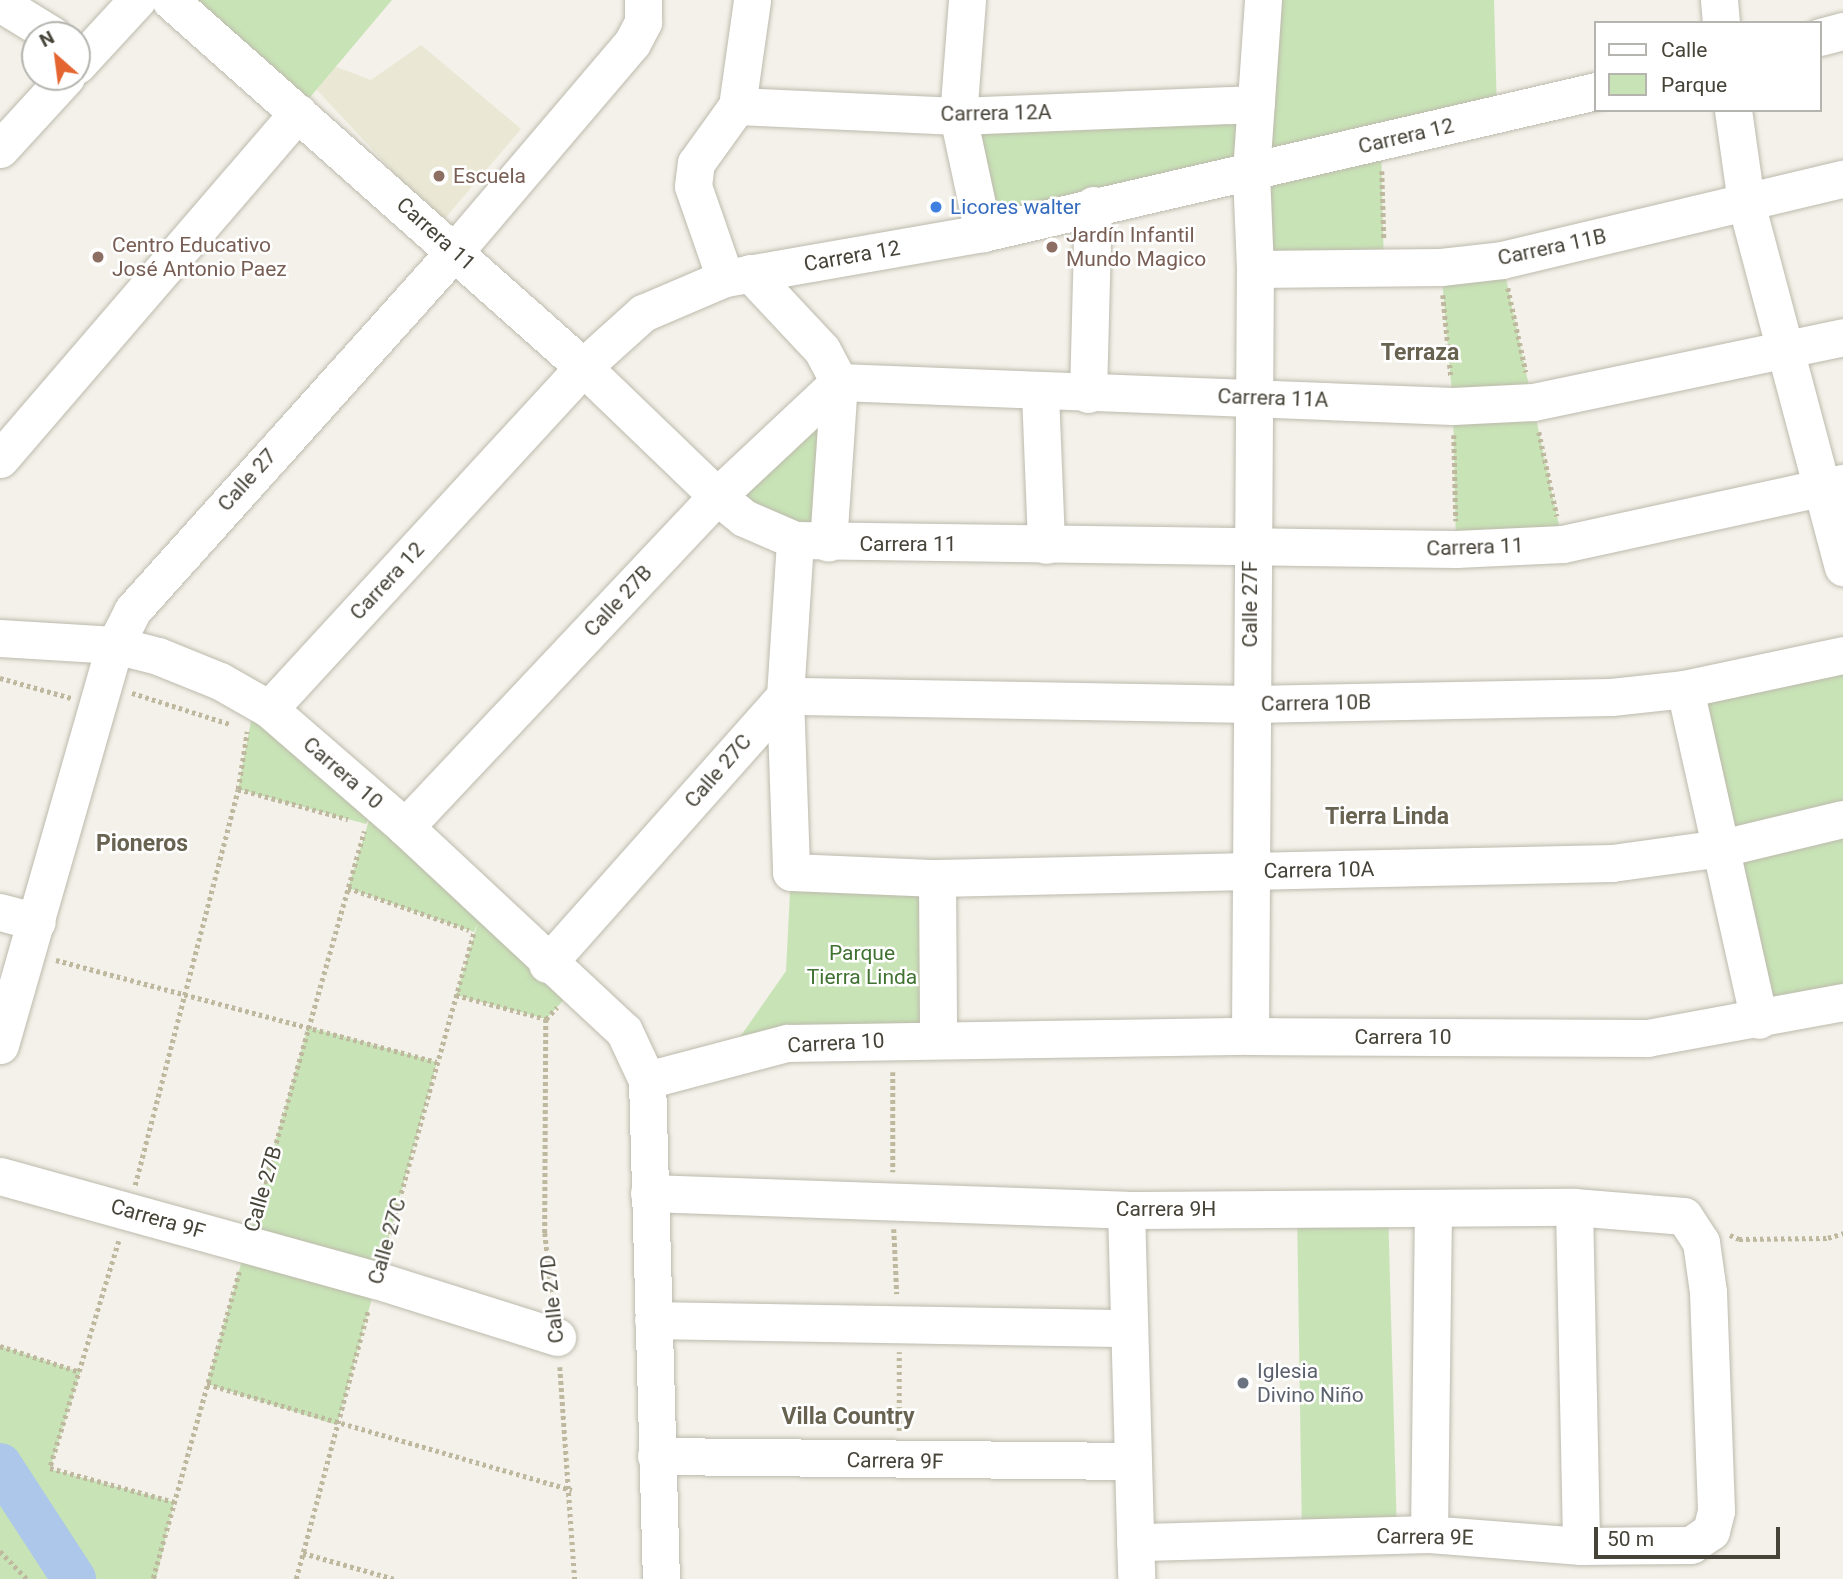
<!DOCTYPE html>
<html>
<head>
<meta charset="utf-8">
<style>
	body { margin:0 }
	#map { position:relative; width:1843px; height:1579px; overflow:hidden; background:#f3f1e9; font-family:Roboto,sans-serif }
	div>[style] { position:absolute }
	.education>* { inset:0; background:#eae8d5 }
	.green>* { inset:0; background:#c8e3b6 }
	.river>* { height:44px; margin:-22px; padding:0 22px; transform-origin:22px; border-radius:22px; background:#acc7e9 }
	.path>* { height:4.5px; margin-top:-2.25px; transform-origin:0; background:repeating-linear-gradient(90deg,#beb89f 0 3.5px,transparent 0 7px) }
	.roads { filter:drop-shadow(0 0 2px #bdbaad) drop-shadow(0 0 2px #bdbaad) }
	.minor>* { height:37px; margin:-18.5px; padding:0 18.5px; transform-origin:18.5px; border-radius:18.5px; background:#fff }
	.dots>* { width:19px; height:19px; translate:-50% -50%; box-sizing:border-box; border:4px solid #fff; border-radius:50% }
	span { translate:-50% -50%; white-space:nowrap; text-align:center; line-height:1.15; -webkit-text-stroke:5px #fff; paint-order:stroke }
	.street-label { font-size:21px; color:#464338 }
	.education-label { font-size:21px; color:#785e54 }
	.left { translate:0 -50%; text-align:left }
	.shop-label { font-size:21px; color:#366cbe }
	.park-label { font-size:21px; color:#407231 }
	.worship-label { font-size:21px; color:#5b616d }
	.neighbourhood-label { font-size:23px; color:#686251; font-weight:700 }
	.legend { position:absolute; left:1594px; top:21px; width:228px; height:91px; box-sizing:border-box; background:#fff; border:2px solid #b5b4af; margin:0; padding:9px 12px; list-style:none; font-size:21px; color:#464338 }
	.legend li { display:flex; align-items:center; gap:14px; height:35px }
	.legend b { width:35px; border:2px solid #b5b4af }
	.north { position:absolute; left:21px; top:21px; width:70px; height:70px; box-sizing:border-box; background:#fff; border:2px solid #b5b4af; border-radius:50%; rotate:332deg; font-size:19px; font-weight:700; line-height:28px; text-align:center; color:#464338 }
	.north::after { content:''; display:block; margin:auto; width:24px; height:32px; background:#e4652f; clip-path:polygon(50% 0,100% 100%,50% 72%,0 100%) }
	.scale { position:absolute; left:1594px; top:1527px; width:186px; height:32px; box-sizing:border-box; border:4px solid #464338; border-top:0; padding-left:9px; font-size:21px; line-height:24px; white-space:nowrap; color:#464338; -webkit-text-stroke:5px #fff; paint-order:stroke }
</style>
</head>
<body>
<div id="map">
	<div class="education">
		<div style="clip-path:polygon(421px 45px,521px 129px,441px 223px,316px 89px,334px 66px,371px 80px)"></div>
	</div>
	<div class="green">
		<div style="clip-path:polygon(173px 0,392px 0,306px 102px)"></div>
		<div style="clip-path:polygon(1264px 0,1494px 0,1497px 115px,1381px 142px,1384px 268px,1255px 269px,1251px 173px,983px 233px,958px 116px,1256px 104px)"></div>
		<div style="clip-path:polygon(1502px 260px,1563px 544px,1456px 549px,1453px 406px,1441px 267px)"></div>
		<div style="clip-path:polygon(839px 382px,828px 543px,724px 496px)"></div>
		<div style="clip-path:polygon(1843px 655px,1843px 1002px,1759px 1020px,1685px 689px)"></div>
		<div style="clip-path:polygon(255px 700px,576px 987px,546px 1019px,456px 995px,478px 923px,474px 932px,348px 888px,372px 811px,366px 824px,238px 789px)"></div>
		<div style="clip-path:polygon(791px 872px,937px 878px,938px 1040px,724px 1060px,786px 971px)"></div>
		<div style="clip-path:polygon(308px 1027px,437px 1062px,337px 1425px,207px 1384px)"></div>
		<div style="clip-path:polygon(1388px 1208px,1397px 1535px,1302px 1538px,1297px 1209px)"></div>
		<div style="clip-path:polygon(0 1346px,80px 1372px,50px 1469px,174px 1502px,156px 1579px,0 1579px)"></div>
	</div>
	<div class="river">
		<div style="left:0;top:1465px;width:136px;rotate:57deg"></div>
	</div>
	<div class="path">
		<div style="left:1382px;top:171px;width:68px;rotate:88.3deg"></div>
		<div style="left:1508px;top:288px;width:86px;rotate:77.9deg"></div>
		<div style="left:1443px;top:295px;width:82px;rotate:84.4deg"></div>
		<div style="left:1539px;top:432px;width:86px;rotate:77.9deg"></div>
		<div style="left:1454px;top:435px;width:86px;rotate:88.7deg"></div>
		<div style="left:0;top:678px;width:74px;rotate:15.7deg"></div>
		<div style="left:132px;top:693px;width:103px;rotate:17.6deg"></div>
		<div style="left:238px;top:789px;width:114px;rotate:15.3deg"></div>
		<div style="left:348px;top:888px;width:128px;rotate:19.1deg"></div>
		<div style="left:56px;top:960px;width:394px;rotate:15deg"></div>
		<div style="left:456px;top:995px;width:93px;rotate:14.9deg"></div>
		<div style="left:546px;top:1019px;width:214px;rotate:90.3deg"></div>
		<div style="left:545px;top:1233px;width:73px;rotate:83.7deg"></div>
		<div style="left:546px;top:1019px;width:16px;rotate:-47deg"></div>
		<div style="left:893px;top:1072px;width:100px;rotate:90deg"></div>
		<div style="left:135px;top:1185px;width:409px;rotate:-75.4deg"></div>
		<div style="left:238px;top:789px;width:58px;rotate:-81deg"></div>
		<div style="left:255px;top:1217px;width:401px;rotate:-74.2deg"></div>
		<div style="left:894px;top:1229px;width:65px;rotate:87.4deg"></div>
		<div style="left:1730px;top:1235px;width:10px;rotate:24deg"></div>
		<div style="left:1739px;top:1239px;width:89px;rotate:-0.6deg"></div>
		<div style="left:1828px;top:1238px;width:16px;rotate:-18deg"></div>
		<div style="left:119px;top:1241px;width:237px;rotate:106.9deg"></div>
		<div style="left:50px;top:1468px;width:129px;rotate:15.3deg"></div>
		<div style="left:384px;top:1254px;width:334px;rotate:-74.4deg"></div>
		<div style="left:0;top:1346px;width:84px;rotate:18deg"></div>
		<div style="left:560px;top:1367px;width:213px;rotate:86deg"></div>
		<div style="left:207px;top:1384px;width:380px;rotate:16.2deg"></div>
		<div style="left:899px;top:1431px;width:79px;rotate:-90deg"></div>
		<div style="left:0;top:1551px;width:39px;rotate:46deg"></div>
		<div style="left:303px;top:1553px;width:95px;rotate:15.9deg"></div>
		<div style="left:156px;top:1579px;width:3px;rotate:-162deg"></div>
		<div style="left:153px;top:1578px;width:318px;rotate:-74.3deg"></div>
		<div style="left:296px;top:1579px;width:278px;rotate:-75deg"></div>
	</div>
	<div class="roads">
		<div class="minor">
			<div style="left:170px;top:0;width:553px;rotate:41.62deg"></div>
			<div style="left:583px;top:367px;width:186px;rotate:43.9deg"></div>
			<div style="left:717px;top:496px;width:35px;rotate:39deg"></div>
			<div style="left:744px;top:518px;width:56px;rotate:23.3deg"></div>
			<div style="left:795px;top:540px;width:661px;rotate:0.78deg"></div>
			<div style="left:1456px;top:549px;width:107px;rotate:-2.7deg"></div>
			<div style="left:1563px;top:544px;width:287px;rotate:-12.3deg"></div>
			<div style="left:967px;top:0;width:116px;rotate:94.4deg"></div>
			<div style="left:958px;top:116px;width:120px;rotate:77.9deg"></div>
			<div style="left:1719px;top:0;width:23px;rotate:85deg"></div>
			<div style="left:0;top:3px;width:61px;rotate:31.6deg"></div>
			<div style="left:1820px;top:37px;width:24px;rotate:-15deg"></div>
			<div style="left:77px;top:65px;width:88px;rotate:-47.3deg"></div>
			<div style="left:737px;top:106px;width:221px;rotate:2.6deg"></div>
			<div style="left:958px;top:116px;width:298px;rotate:-2.3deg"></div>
			<div style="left:1733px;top:110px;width:94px;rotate:82deg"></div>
			<div style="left:1746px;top:203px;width:377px;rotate:75.1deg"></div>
			<div style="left:0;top:149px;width:98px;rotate:-47.5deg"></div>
			<div style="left:1255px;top:269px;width:186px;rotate:-0.6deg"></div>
			<div style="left:1441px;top:267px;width:61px;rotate:-6.5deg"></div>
			<div style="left:1502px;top:260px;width:350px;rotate:-13.4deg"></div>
			<div style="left:750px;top:273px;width:105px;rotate:46.9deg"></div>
			<div style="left:822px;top:350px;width:36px;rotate:62deg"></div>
			<div style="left:839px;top:382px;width:161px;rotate:93.9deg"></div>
			<div style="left:725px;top:278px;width:97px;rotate:-109.2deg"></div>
			<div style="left:693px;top:186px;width:23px;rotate:-83deg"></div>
			<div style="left:696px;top:163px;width:70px;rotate:-54.3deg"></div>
			<div style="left:737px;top:106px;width:107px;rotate:-81.9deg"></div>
			<div style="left:839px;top:382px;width:614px;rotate:2.24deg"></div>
			<div style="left:1453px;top:406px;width:80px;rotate:-2.9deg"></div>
			<div style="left:1533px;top:402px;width:317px;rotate:-11.8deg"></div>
			<div style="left:1040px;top:393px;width:152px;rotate:87.7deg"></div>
			<div style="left:1088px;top:394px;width:189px;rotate:-88.5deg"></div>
			<div style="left:0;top:459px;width:457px;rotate:-49.3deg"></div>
			<div style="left:0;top:638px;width:115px;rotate:3.5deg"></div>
			<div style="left:115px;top:645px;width:44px;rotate:14.3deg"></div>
			<div style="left:158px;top:656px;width:67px;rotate:22deg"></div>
			<div style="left:220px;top:681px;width:56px;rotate:29.7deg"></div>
			<div style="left:269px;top:709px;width:180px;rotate:40.9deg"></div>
			<div style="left:405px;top:827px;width:299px;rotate:43deg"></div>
			<div style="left:624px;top:1031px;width:54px;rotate:64.9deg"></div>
			<div style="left:647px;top:1080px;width:499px;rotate:88.4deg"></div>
			<div style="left:1843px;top:655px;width:162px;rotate:167.9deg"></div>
			<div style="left:1685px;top:689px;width:74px;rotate:173.8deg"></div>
			<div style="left:1611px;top:697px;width:360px;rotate:178.9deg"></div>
			<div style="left:1251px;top:704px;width:466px;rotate:-179deg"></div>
			<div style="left:785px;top:696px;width:176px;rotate:88deg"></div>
			<div style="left:791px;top:872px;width:146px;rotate:2.4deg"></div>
			<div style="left:937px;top:878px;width:675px;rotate:-1.27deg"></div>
			<div style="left:1612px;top:863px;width:111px;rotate:-7.8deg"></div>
			<div style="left:1722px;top:848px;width:124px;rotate:-13.5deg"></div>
			<div style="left:1685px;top:689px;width:339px;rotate:77.4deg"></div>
			<div style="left:269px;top:709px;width:464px;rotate:-47.4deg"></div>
			<div style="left:583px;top:367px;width:81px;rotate:-42deg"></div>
			<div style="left:643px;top:313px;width:89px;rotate:-23.1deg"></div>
			<div style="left:725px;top:278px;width:262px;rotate:-9.9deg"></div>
			<div style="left:983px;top:233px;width:629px;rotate:-13.04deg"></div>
			<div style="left:405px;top:827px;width:455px;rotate:-46.7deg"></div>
			<div style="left:717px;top:496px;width:167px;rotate:-43.1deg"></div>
			<div style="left:937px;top:878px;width:162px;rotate:89.6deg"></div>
			<div style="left:0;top:912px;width:38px;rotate:15deg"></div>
			<div style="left:547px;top:964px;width:358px;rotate:-48.4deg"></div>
			<div style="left:785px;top:696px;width:156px;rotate:-86.3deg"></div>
			<div style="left:1250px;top:1036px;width:767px;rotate:-89.63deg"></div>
			<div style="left:1255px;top:269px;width:97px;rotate:-92.4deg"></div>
			<div style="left:1251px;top:172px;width:172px;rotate:-86deg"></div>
			<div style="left:0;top:1045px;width:416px;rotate:-74deg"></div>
			<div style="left:115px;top:645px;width:38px;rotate:-63deg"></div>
			<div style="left:132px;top:611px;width:484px;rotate:-48.1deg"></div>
			<div style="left:455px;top:251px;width:273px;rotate:-49.6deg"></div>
			<div style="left:632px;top:43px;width:24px;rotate:-62deg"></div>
			<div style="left:643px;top:22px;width:22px;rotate:-90deg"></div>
			<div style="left:647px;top:1080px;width:145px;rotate:-14.8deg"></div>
			<div style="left:787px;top:1043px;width:463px;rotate:-0.9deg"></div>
			<div style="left:1250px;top:1036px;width:397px;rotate:0.3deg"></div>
			<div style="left:1647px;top:1038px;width:199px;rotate:-10.4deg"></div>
			<div style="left:0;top:1176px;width:390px;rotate:15.5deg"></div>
			<div style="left:376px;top:1280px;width:190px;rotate:17.5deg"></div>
			<div style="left:649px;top:1193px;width:477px;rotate:2deg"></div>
			<div style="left:1126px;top:1210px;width:448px;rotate:-0.4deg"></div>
			<div style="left:1574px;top:1207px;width:110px;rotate:4.7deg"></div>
			<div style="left:1684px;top:1216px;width:31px;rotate:57deg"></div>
			<div style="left:1701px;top:1242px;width:50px;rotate:82deg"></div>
			<div style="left:1708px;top:1292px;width:219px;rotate:87.9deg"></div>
			<div style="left:1716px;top:1511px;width:21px;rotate:104deg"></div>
			<div style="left:1711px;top:1531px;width:24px;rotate:145deg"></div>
			<div style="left:1691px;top:1545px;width:110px;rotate:179.5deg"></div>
			<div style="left:1581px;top:1546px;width:152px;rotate:-175.5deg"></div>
			<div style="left:1429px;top:1534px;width:294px;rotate:178.4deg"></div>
			<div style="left:1574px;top:1207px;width:339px;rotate:88.8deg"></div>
			<div style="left:1126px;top:1210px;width:369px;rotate:88.4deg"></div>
			<div style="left:653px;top:1320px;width:474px;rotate:1deg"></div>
			<div style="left:656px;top:1456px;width:477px;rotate:0.6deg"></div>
			<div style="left:1429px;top:1534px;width:326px;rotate:-89.3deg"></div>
		</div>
	</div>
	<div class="dots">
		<div style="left:439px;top:176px;background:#8d6e63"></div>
		<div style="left:936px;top:207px;background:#3f7fe0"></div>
		<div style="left:1052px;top:247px;background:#8d6e63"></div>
		<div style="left:98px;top:257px;background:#8d6e63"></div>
		<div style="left:1243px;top:1383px;background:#6b7280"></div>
	</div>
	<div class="street-label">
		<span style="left:996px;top:113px;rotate:-1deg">Carrera 12A</span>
		<span style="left:1406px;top:136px;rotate:-13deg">Carrera 12</span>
		<span style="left:436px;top:234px;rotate:42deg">Carrera 11</span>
		<span style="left:1552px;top:247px;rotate:-12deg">Carrera 11B</span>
		<span style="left:852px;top:256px;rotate:-10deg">Carrera 12</span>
		<span style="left:1273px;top:398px;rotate:2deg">Carrera 11A</span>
		<span style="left:247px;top:480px;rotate:-48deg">Calle 27</span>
		<span style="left:908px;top:544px">Carrera 11</span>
		<span style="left:1475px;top:547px;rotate:-2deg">Carrera 11</span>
		<span style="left:387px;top:581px;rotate:-47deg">Carrera 12</span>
		<span style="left:618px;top:601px;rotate:-47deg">Calle 27B</span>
		<span style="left:1250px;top:604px;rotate:-90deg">Calle 27F</span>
		<span style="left:1316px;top:703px;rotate:-1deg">Carrera 10B</span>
		<span style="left:718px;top:771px;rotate:-49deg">Calle 27C</span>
		<span style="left:343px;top:773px;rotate:41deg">Carrera 10</span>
		<span style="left:1319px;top:870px;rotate:-1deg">Carrera 10A</span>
		<span style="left:1403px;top:1037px">Carrera 10</span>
		<span style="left:836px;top:1043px;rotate:-3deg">Carrera 10</span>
		<span style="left:263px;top:1189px;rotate:-74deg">Calle 27B</span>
		<span style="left:1166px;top:1209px">Carrera 9H</span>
		<span style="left:158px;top:1219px;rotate:16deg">Carrera 9F</span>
		<span style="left:387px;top:1241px;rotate:-74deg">Calle 27C</span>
		<span style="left:552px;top:1299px;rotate:-96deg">Calle 27D</span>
		<span style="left:895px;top:1461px;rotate:1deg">Carrera 9F</span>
		<span style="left:1425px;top:1537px;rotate:1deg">Carrera 9E</span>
	</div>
	<div class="education-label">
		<span class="left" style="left:453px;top:176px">Escuela</span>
		<span class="left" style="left:1066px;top:247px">Jardín Infantil<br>Mundo Magico</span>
		<span class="left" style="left:112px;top:257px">Centro Educativo<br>José Antonio Paez</span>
	</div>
	<div class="shop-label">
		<span class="left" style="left:950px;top:207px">Licores walter</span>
	</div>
	<div class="park-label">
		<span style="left:862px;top:965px">Parque<br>Tierra Linda</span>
	</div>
	<div class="worship-label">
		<span class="left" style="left:1257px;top:1383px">Iglesia<br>Divino Niño</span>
	</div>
	<div class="neighbourhood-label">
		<span style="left:1420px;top:353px">Terraza</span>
		<span style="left:1387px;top:817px">Tierra Linda</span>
		<span style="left:142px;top:844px">Pioneros</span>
		<span style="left:848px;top:1417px">Villa Country</span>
	</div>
	<ul class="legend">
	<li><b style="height:9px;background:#fff"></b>Calle</li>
	<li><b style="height:19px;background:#c8e3b6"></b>Parque</li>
	</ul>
	<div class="north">N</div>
	<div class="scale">50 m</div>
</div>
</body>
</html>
